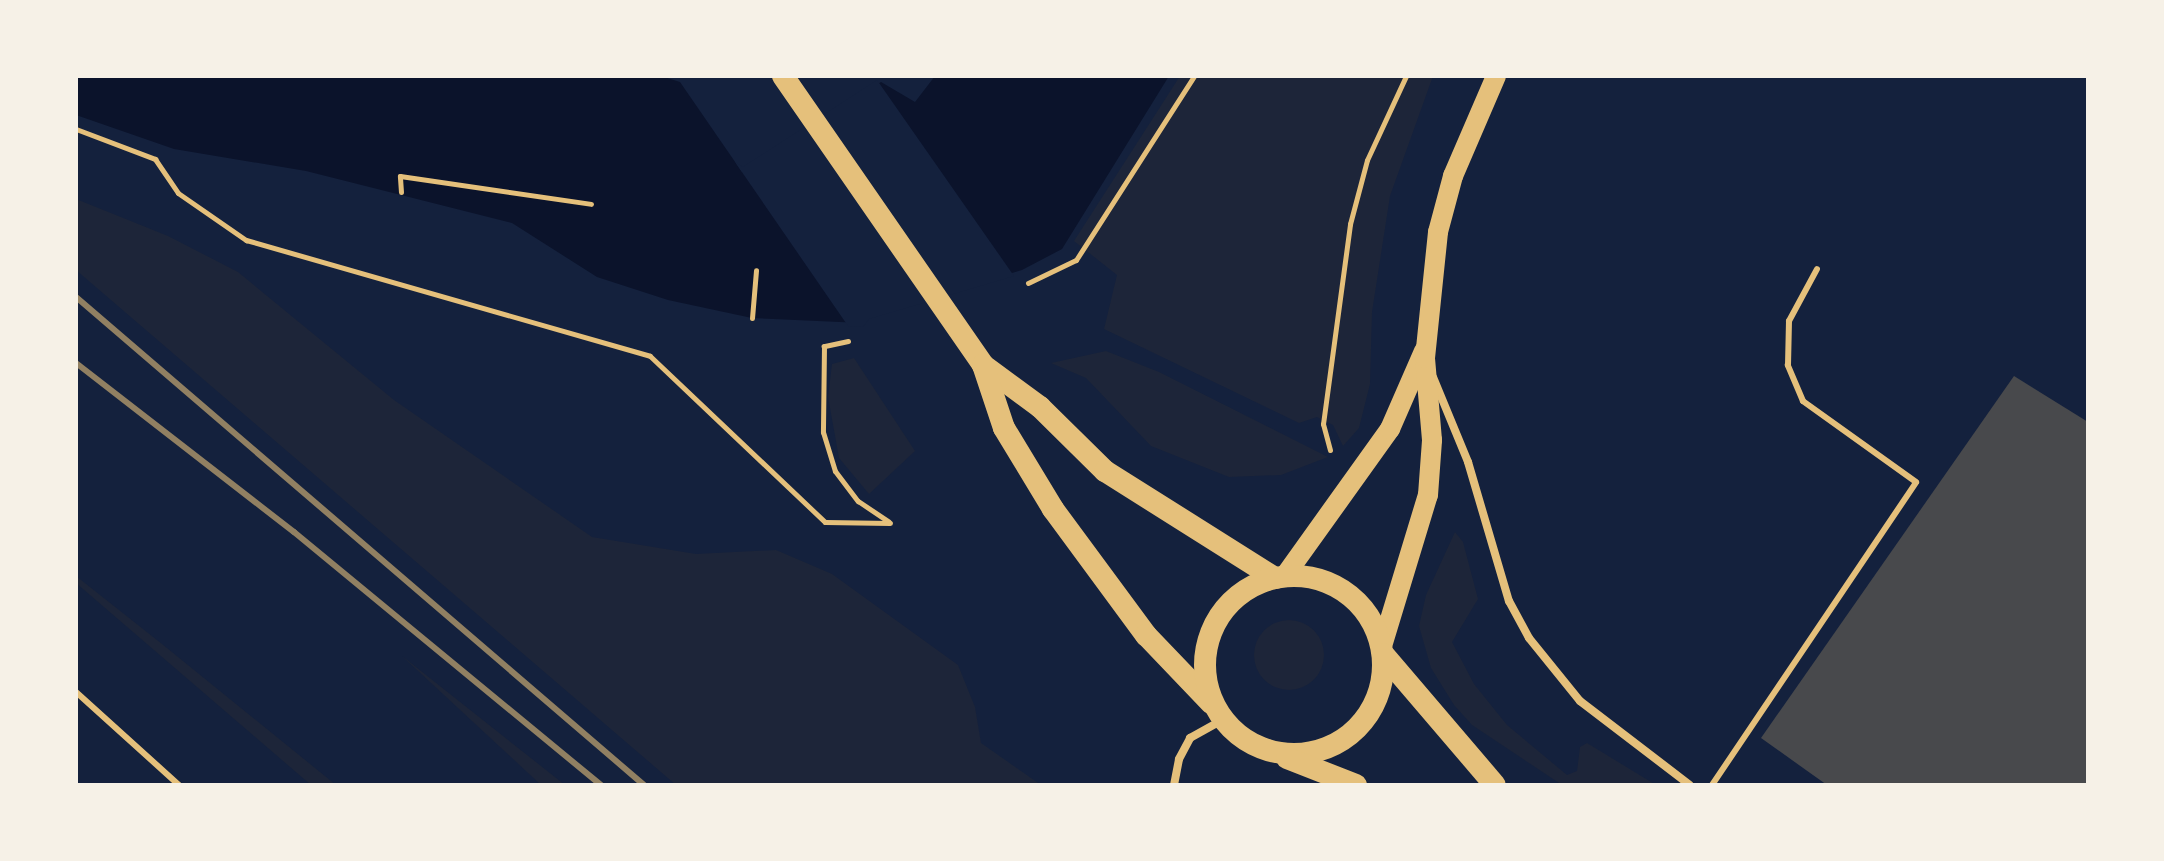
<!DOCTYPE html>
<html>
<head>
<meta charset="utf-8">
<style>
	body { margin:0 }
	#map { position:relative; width:2164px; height:861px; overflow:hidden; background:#14213d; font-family:"Space Grotesk",sans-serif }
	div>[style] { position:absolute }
	.green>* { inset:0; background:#1d2539 }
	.round { border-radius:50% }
	.water>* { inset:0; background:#0b132b }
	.pier>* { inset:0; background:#14213d }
	.building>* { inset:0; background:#48494c }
	.path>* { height:5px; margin:-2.5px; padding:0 2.5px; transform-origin:2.5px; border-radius:2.5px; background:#e5c07b }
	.service>* { height:6px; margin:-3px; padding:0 3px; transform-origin:3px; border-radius:3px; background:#e5c07b }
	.minor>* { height:8px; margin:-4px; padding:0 4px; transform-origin:4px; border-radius:4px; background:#e5c07b }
	.primary>* { height:20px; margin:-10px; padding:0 10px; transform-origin:10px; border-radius:10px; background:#e5c07b }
	.trunk>* { height:22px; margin:-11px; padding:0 11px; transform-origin:11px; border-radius:11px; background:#e5c07b }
	.trunk>.ring { margin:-11px; padding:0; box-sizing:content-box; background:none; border:22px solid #e5c07b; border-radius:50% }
	.rail>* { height:6px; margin:-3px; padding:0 3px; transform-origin:3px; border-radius:3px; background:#918062 }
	span { translate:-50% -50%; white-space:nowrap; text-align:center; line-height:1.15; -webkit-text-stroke:7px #f6f1e7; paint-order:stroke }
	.frame { position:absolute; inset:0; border:78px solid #f6f1e7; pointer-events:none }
</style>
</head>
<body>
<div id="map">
	<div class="green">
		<div style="clip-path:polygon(1180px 76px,1433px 76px,1390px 196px,1372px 312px,1370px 384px,1359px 428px,1343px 446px,1333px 425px,1317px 417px,1299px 423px,1104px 329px,1117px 275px,1074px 241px)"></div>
		<div style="clip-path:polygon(76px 199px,168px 236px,238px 272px,394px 400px,592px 537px,696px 554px,776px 550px,832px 574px,958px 665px,975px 707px,981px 743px,1041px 785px,676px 785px,76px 270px)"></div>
		<div style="clip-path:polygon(1106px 351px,1159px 372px,1328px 457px,1281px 475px,1229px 477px,1151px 446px,1086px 378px,1051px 363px)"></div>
		<div style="clip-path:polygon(854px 358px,915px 451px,869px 494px,839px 458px,828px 397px,832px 364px)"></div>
		<div style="clip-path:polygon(1455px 532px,1463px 542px,1478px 599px,1452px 642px,1474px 684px,1507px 725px,1567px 775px,1577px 771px,1580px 747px,1587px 743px,1656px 785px,1562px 785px,1472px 725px,1454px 705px,1431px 668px,1419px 626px,1426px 595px)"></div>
		<div style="clip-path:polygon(76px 576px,162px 644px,336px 785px,311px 785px,76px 583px)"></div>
		<div class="round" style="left:1254px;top:620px;width:70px;height:70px"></div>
		<div style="clip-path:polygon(402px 656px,565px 785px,541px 785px)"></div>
	</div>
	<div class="water">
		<div style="clip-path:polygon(76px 76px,661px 76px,680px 82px,742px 172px,881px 82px,915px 102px,935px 76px,1169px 76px,1062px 249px,1022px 270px,867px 315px,862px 323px,752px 318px,668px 300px,597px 277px,512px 223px,306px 171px,174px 149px,76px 115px)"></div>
	</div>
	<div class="pier">
		<div style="clip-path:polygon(877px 80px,1014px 276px,869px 319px,863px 327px,848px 326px,735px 162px,743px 167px)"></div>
	</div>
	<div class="building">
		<div style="clip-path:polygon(2014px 376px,2088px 422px,2088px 785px,1827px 785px,1761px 738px)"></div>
	</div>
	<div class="path">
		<div style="left:76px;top:129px;width:85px;rotate:20.8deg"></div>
		<div style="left:155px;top:159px;width:41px;rotate:55.9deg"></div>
		<div style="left:178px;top:193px;width:83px;rotate:34.7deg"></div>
		<div style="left:246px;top:240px;width:420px;rotate:16deg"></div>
		<div style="left:650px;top:356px;width:241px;rotate:43.5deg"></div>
		<div style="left:825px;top:522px;width:65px;rotate:0.9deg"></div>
		<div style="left:401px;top:192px;width:16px;rotate:-94deg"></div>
		<div style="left:400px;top:176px;width:193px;rotate:8.3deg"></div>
		<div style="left:1028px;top:283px;width:53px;rotate:-25.6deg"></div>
		<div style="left:1076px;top:260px;width:219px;rotate:-57.3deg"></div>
		<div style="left:752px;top:318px;width:48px;rotate:-85.2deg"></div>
		<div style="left:848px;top:341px;width:25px;rotate:168deg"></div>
		<div style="left:824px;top:346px;width:86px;rotate:90.7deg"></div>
		<div style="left:823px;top:432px;width:41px;rotate:72.9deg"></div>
		<div style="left:835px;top:471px;width:38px;rotate:53deg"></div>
		<div style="left:858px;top:501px;width:37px;rotate:34deg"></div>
		<div style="left:1330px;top:450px;width:27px;rotate:-105deg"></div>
		<div style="left:1323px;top:424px;width:202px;rotate:-82.3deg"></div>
		<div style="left:1350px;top:224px;width:66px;rotate:-75.1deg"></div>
		<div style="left:1367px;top:160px;width:93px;rotate:-65.1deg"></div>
	</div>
	<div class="service">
		<div style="left:76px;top:692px;width:139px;rotate:42.1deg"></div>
		<div style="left:1712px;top:785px;width:365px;rotate:-56deg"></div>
		<div style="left:1916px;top:482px;width:139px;rotate:-144.4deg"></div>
		<div style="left:1803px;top:401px;width:39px;rotate:-113deg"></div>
		<div style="left:1788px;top:365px;width:44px;rotate:-88.7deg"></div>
		<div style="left:1789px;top:321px;width:59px;rotate:-61.7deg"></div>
	</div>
	<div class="minor">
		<div style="left:1433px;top:377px;width:92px;rotate:67.6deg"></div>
		<div style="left:1468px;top:462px;width:145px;rotate:73.6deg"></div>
		<div style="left:1509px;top:601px;width:42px;rotate:61.6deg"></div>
		<div style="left:1529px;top:638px;width:81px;rotate:51deg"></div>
		<div style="left:1580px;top:701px;width:138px;rotate:37.4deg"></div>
		<div style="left:1174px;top:785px;width:26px;rotate:-79deg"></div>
		<div style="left:1179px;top:759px;width:24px;rotate:-62deg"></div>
		<div style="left:1190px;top:738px;width:38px;rotate:-29deg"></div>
	</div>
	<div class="primary">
		<div style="left:1284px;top:577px;width:182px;rotate:-54.4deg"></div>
		<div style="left:1390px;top:429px;width:85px;rotate:-66.4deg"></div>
		<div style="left:1382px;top:646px;width:158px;rotate:-73.1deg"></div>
		<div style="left:1428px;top:495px;width:55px;rotate:-85.8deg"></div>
		<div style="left:1432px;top:440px;width:82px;rotate:-94.9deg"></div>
		<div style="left:1425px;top:358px;width:127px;rotate:-84.1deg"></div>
		<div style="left:1438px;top:232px;width:58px;rotate:-75deg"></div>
		<div style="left:1453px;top:176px;width:109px;rotate:-66.7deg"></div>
	</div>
	<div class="trunk">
		<div style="left:783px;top:76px;width:351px;rotate:55.3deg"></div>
		<div style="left:983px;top:365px;width:71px;rotate:36.4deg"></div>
		<div style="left:1040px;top:407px;width:91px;rotate:44.6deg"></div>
		<div style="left:1105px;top:471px;width:201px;rotate:32.2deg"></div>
		<div style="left:983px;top:365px;width:66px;rotate:71.6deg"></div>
		<div style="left:1004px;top:428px;width:95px;rotate:58.8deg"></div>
		<div style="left:1053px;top:509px;width:157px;rotate:53.6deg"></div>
		<div style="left:1146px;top:635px;width:94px;rotate:46.3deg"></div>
		<div class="ring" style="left:1205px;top:576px;width:156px;height:156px"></div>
		<div style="left:1383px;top:654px;width:172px;rotate:49.5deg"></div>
		<div style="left:1287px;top:758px;width:74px;rotate:21.4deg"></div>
	</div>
	<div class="rail">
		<div style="left:76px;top:297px;width:749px;rotate:40.67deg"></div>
		<div style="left:76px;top:363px;width:276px;rotate:37.8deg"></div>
		<div style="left:294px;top:532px;width:398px;rotate:39.5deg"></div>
	</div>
	<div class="frame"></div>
</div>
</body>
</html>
